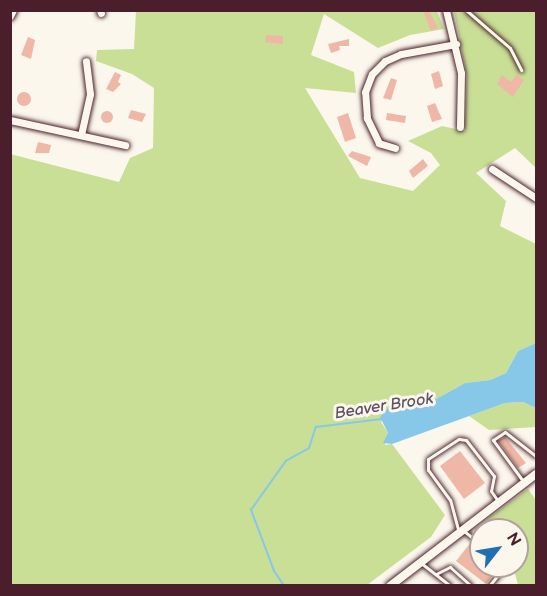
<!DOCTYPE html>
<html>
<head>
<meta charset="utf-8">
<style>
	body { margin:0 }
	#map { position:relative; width:547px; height:596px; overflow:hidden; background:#fbf7ec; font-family:"Balsamiq Sans",sans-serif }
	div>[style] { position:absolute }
	.green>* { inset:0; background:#c8df95 }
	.water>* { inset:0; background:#87c8e8 }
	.stream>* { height:1.5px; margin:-0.75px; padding:0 0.75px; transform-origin:0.75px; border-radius:0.75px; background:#87c8e8 }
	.building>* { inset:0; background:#efb7a5 }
	.round { border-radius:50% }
	.roads { filter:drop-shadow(0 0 2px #4a1f2b) drop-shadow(0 0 2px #4a1f2b) }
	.service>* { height:3px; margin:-1.5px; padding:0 1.5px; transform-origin:1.5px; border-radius:1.5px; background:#fbf7ec }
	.minor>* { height:7px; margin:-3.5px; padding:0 3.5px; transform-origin:3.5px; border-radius:3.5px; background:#fbf7ec }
	.tertiary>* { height:8px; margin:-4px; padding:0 4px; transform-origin:4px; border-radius:4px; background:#fbf7ec }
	span { translate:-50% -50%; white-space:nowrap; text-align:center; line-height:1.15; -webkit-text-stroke:6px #fbf7ec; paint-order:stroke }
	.water-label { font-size:16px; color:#5c5264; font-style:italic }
	.frame { position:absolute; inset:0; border:12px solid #4a1f2b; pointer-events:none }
	.north { position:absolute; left:469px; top:518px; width:60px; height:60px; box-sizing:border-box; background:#fbf7ec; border:2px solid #b4a19f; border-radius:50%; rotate:59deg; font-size:16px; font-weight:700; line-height:24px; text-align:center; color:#4a1f2b }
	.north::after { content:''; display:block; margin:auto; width:21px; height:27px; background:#1f6fb2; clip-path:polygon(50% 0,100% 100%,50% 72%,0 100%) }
</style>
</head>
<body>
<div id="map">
	<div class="green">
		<div style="clip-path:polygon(136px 11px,437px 11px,444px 29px,410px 35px,378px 48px,324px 14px,311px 55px,354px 72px,356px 93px,305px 88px,360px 178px,413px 191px,440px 165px,431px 153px,408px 141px,442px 126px,465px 131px,467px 76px,454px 11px,536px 11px,536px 168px,515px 148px,476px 173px,506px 201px,500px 226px,536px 244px,536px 343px,518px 351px,506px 373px,490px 380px,465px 383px,427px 404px,401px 404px,381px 422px,388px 433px,385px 445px,392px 444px,445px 515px,431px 537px,367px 585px,11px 585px,10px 154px,119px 182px,130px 158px,153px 148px,154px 88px,132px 74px,96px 61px,97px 50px,134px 49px)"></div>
		<div style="clip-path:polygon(523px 402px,536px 408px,536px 427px,489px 430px,469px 416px,505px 403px)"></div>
		<div style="clip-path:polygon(528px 489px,536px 500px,536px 585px,518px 585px,513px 566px,517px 566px,517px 530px,481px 530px,481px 535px,474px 529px)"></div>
	</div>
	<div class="water">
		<div style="clip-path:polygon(536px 343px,536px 408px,523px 402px,505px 403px,392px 444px,383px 443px,388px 433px,380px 417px,388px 408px,427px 404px,465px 383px,490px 380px,506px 373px,518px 351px)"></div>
	</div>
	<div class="stream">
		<div style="left:284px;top:586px;width:18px;rotate:-124deg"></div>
		<div style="left:274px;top:571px;width:65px;rotate:-110.7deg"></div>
		<div style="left:251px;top:510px;width:60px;rotate:-54.5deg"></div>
		<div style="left:286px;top:461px;width:26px;rotate:-29deg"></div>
		<div style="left:309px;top:448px;width:22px;rotate:-72deg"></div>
		<div style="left:316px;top:427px;width:66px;rotate:-6.9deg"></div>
	</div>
	<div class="building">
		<div style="clip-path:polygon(429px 11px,438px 28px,431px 31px,424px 13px)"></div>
		<div style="clip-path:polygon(266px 35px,283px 36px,283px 44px,265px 42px)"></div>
		<div style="clip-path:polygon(28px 37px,35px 40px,31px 59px,21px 55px)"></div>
		<div style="clip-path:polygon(349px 39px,349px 46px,339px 46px,340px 50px,331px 53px,328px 44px)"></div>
		<div style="clip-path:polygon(439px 71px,443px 86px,435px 89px,431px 74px)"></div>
		<div style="clip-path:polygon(115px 72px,121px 75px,118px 82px,121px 84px,113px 92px,106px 89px)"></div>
		<div style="clip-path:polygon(502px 75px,511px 82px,516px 75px,524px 80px,513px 97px,497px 84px)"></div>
		<div style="clip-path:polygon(391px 78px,397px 80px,391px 100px,383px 98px)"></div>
		<div class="round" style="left:17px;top:92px;width:14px;height:14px"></div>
		<div style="clip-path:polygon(435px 103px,442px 119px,432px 122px,427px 106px)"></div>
		<div style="clip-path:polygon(131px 110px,146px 114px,142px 122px,128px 118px)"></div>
		<div class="round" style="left:101px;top:111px;width:12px;height:12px"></div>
		<div style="clip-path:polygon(348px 113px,356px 138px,345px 142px,337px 117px)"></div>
		<div style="clip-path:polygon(387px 113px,406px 116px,405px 123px,386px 120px)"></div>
		<div style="clip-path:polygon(38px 142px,51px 145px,49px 153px,35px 153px)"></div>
		<div style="clip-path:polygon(352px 151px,371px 157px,367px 166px,348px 156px)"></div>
		<div style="clip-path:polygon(423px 159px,428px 166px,413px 178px,409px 171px)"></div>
		<div style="clip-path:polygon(505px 437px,526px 463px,518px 468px,498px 441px)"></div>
		<div style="clip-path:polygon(460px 451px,485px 483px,464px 499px,440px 466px)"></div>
		<div style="clip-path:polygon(471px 542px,481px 549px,481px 566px,500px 566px,486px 584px,456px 561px)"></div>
	</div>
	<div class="roads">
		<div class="service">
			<div style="left:466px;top:10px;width:58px;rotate:40.8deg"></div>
			<div style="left:510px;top:48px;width:25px;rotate:63deg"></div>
			<div style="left:523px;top:481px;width:51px;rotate:-126.2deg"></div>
			<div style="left:493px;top:440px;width:14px;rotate:-34deg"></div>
			<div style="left:505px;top:432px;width:39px;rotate:38deg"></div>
			<div style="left:464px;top:531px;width:22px;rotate:39deg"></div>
			<div style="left:459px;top:533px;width:34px;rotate:-105deg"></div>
			<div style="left:450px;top:500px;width:37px;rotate:-126deg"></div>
			<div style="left:428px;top:470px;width:11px;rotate:-90deg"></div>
			<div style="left:428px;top:459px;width:37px;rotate:-33deg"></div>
			<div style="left:459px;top:439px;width:7px;rotate:8deg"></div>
			<div style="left:466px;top:440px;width:46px;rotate:52.1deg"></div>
			<div style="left:494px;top:476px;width:15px;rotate:101deg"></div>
			<div style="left:491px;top:491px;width:12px;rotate:55deg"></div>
			<div style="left:421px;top:563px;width:37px;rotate:38deg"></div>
			<div style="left:436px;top:574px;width:16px;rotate:-27deg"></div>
			<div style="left:450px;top:567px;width:28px;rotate:42deg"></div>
			<div style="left:489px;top:586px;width:26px;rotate:-51deg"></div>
		</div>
		<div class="minor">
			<div style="left:100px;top:10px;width:3px;rotate:72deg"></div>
			<div style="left:446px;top:10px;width:65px;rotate:76.6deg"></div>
			<div style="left:461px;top:73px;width:54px;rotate:91.1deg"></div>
			<div style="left:10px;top:16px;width:7px;rotate:-63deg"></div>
			<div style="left:10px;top:120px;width:118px;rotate:12.3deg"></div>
			<div style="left:81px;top:135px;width:42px;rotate:-77.6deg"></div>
			<div style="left:90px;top:94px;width:33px;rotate:-97deg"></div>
			<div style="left:395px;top:148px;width:17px;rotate:-163deg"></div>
			<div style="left:379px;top:143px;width:28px;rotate:-116deg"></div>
			<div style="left:367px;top:118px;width:26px;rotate:-94deg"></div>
			<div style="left:365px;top:92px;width:19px;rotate:-69deg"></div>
			<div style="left:372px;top:74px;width:18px;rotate:-45deg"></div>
			<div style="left:385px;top:61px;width:17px;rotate:-24deg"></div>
			<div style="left:401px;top:54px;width:56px;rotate:-10.3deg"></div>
			<div style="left:492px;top:169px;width:53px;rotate:33.4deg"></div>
		</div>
		<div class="tertiary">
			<div style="left:390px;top:586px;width:184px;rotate:-37.5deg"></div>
		</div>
	</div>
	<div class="water-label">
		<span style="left:384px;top:407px;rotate:-9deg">Beaver Brook</span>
	</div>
	<div class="frame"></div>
	<div class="north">N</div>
</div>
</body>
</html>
